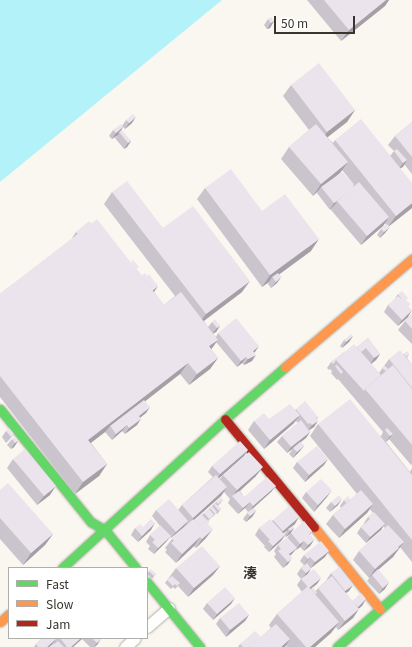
<!DOCTYPE html>
<html>
<head>
<meta charset="utf-8">
<style>
	body { margin:0 }
	#map { position:relative; width:412px; height:647px; overflow:hidden; background:#faf7f0; font-family:Georgia,"Noto Sans JP",serif }
	div>[style] { position:absolute }
	.water>* { inset:0; background:#b2f2f8 }
	.roads { filter:drop-shadow(0 0 1px #b0ada6) drop-shadow(0 0 1px #b0ada6) }
	.street>* { height:11px; margin:-5.5px; padding:0 5.5px; transform-origin:5.5px; border-radius:5.5px; background:#fefefd }
	.fast>* { height:9px; margin:-4.5px; padding:0 4.5px; transform-origin:4.5px; border-radius:4.5px; background:#63d668 }
	.slow>* { height:9px; margin:-4.5px; padding:0 4.5px; transform-origin:4.5px; border-radius:4.5px; background:#ff974d }
	.jam>* { height:9px; margin:-4.5px; padding:0 4.5px; transform-origin:4.5px; border-radius:4.5px; background:#b3261e }
	.wall>* { inset:0; background:#cac4cc }
	.shaded-wall>* { inset:0; background:#a4a0a6 }
	.building>* { inset:0; background:#ebe4ed }
	span { translate:-50% -50%; white-space:nowrap; text-align:center; line-height:1.15; -webkit-text-stroke:3px #fff; paint-order:stroke }
	.quarter-label { font-size:14px; color:#38352d; font-weight:700 }
	.legend { position:absolute; left:8px; top:567px; width:140px; height:72px; box-sizing:border-box; background:#fff; border:1px solid #afaeab; margin:0; padding:5px 7px; list-style:none; font-size:12px; color:#38352d }
	.legend li { display:flex; align-items:center; gap:8px; height:20px }
	.legend b { width:20px; border:1px solid #afaeab }
	.scale { position:absolute; left:274px; top:16px; width:81px; height:18px; box-sizing:border-box; border:2px solid #38352d; border-top:0; padding-left:5px; font-size:12px; line-height:14px; white-space:nowrap; color:#38352d; -webkit-text-stroke:3px #fff; paint-order:stroke }
</style>
</head>
<body>
<div id="map">
	<div class="water">
		<div style="clip-path:polygon(0 0,222px 0,0 182px)"></div>
	</div>
	<div class="roads">
		<div class="street">
			<div style="left:147px;top:627px;width:29px;rotate:-41deg"></div>
			<div style="left:125px;top:647px;width:13px;rotate:-42deg"></div>
		</div>
		<div class="fast">
			<div style="left:0;top:409px;width:145px;rotate:51.2deg"></div>
			<div style="left:91px;top:522px;width:16px;rotate:30deg"></div>
			<div style="left:105px;top:530px;width:49px;rotate:50.8deg"></div>
			<div style="left:62px;top:568px;width:221px;rotate:-42.4deg"></div>
			<div style="left:225px;top:419px;width:79px;rotate:-40.9deg"></div>
			<div style="left:147px;top:582px;width:84px;rotate:50.8deg"></div>
			<div style="left:337px;top:647px;width:100px;rotate:-41.3deg"></div>
		</div>
		<div class="slow">
			<div style="left:285px;top:367px;width:167px;rotate:-40.4deg"></div>
			<div style="left:314px;top:527px;width:105px;rotate:51.2deg"></div>
			<div style="left:0;top:622px;width:12px;rotate:-42deg"></div>
		</div>
		<div class="jam">
			<div style="left:225px;top:419px;width:140px;rotate:50.5deg"></div>
		</div>
	</div>
	<div class="wall">
		<div style="clip-path:polygon(307px 0,389px 0,385px 6px,341px 41px)"></div>
		<div style="clip-path:polygon(268px 19px,274px 21px,270px 28px,267px 29px,264px 25px)"></div>
		<div style="clip-path:polygon(evenodd,291px 85px,355px 110px,347px 122px,327px 137px,333px 143px,335px 140px,390px 156px,394px 151px,388px 145px,395px 136px,412px 122px,412px 174px,404px 164px,400px 168px,412px 208px,389px 226px,385px 233px,380px 238px,377px 235px,381px 229px,386px 225px,385px 223px,383px 226px,361px 245px,331px 210px,332px 208px,330px 210px,317px 193px,318px 191px,313px 196px,281px 159px,289px 147px,309px 130px,283px 96px,291px 85px,342px 170px,352px 182px,334px 178px,340px 173px,342px 170px)"></div>
		<div style="clip-path:polygon(126px 120px,132px 123px,125px 129px,123px 127px,121px 131px,131px 141px,127px 147px,124px 149px,115px 138px,118px 135px,112px 139px,109px 136px,113px 130px,122px 126px)"></div>
		<div style="clip-path:polygon(205px 188px,262px 211px,311px 251px,279px 274px,281px 277px,277px 283px,271px 288px,268px 284px,269px 282px,262px 287px,197px 199px)"></div>
		<div style="clip-path:polygon(112px 192px,163px 228px,242px 292px,204px 321px,208px 327px,212px 322px,220px 326px,216px 332px,213px 334px,216px 337px,218px 333px,254px 352px,252px 361px,244px 365px,242px 363px,237px 367px,216px 342px,211px 349px,218px 358px,210px 369px,189px 385px,180px 374px,145px 401px,146px 413px,140px 417px,137px 425px,125px 434px,122px 431px,112px 440px,105px 432px,91px 443px,107px 464px,99px 476px,75px 494px,0 397px,0 294px,72px 239px,72px 238px,76px 232px,92px 224px,137px 270px,164px 305px,175px 296px,104px 204px)"></div>
		<div style="clip-path:polygon(398px 294px,406px 301px,410px 304px,408px 306px,408px 317px,398px 326px,384px 312px,388px 305px,394px 300px)"></div>
		<div style="clip-path:polygon(412px 314px,412px 344px,398px 330px,405px 321px)"></div>
		<div style="clip-path:polygon(353px 336px,349px 342px,342px 348px,340px 346px,344px 340px)"></div>
		<div style="clip-path:polygon(368px 338px,380px 354px,376px 360px,371px 364px,379px 373px,389px 359px,404px 354px,409px 354px,407px 358px,412px 365px,412px 464px,411px 465px,389px 439px,386px 442px,410px 472px,412px 468px,412px 562px,400px 547px,393px 557px,378px 570px,385px 589px,379px 594px,367px 581px,370px 577px,369px 578px,353px 560px,359px 551px,385px 528px,383px 526px,381px 530px,366px 543px,357px 533px,361px 527px,364px 524px,364px 523px,368px 517px,373px 513px,370px 509px,367px 513px,339px 538px,326px 524px,333px 515px,341px 508px,340px 506px,344px 500px,350px 500px,357px 494px,310px 436px,318px 424px,381px 436px,383px 432px,338px 379px,337px 380px,331px 373px,332px 371px,330px 369px,329px 370px,327px 368px,331px 362px,345px 352px,357px 347px)"></div>
		<div style="clip-path:polygon(296px 409px,318px 417px,314px 427px,309px 430px,310px 432px,306px 438px,300px 442px,304px 446px,299px 452px,293px 458px,289px 454px,293px 449px,287px 453px,277px 442px,282px 436px,298px 423px,296px 421px,293px 424px,264px 449px,248px 430px,254px 421px,269px 419px,295px 410px)"></div>
		<div style="clip-path:polygon(6px 431px,14px 434px,9px 440px,6px 443px,2px 437px)"></div>
		<div style="clip-path:polygon(12px 439px,18px 441px,14px 447px,11px 449px,7px 445px)"></div>
		<div style="clip-path:polygon(248px 450px,244px 456px,219px 478px,220px 479px,223px 475px,256px 476px,240px 491px,244px 497px,276px 486px,271px 492px,253px 508px,256px 511px,252px 517px,246px 522px,243px 519px,248px 512px,245px 508px,238px 514px,228px 503px,230px 499px,224px 492px,221px 496px,194px 520px,195px 521px,202px 515px,210px 508px,216px 502px,223px 500px,218px 506px,221px 509px,219px 512px,217px 514px,216px 513px,213px 517px,213px 516px,208px 521px,209px 522px,207px 524px,206px 538px,196px 548px,194px 546px,176px 563px,165px 552px,167px 550px,165px 548px,172px 539px,186px 526px,185px 526px,171px 538px,170px 537px,166px 542px,154px 554px,148px 549px,150px 546px,146px 542px,150px 535px,160px 526px,152px 516px,156px 510px,178px 510px,182px 505px,213px 477px,208px 472px,212px 466px)"></div>
		<div style="clip-path:polygon(13px 459px,50px 495px,37px 505px,7px 468px)"></div>
		<div style="clip-path:polygon(297px 462px,324px 465px,305px 482px,293px 468px)"></div>
		<div style="clip-path:polygon(0 490px,53px 534px,45px 545px,23px 565px,0 539px)"></div>
		<div style="clip-path:polygon(306px 492px,327px 497px,314px 512px,302px 498px)"></div>
		<div style="clip-path:polygon(331px 502px,338px 505px,330px 512px,326px 508px)"></div>
		<div style="clip-path:polygon(273px 520px,295px 524px,283px 533px,284px 535px,288px 529px,294px 528px,290px 534px,286px 537px,285px 536px,281px 541px,269px 552px,264px 547px,265px 546px,255px 535px,259px 528px,272px 521px)"></div>
		<div style="clip-path:polygon(143px 527px,151px 530px,138px 542px,131px 535px,135px 528px)"></div>
		<div style="clip-path:polygon(312px 531px,310px 535px,314px 540px,310px 546px,304px 551px,300px 547px,296px 550px,295px 550px,290px 556px,288px 564px,283px 568px,274px 557px,276px 554px,274px 551px,278px 545px,287px 538px,291px 533px)"></div>
		<div style="clip-path:polygon(304px 555px,325px 557px,311px 568px,311px 569px,307px 574px,317px 584px,312px 588px,316px 591px,318px 588px,327px 580px,327px 579px,331px 573px,349px 591px,346px 593px,352px 601px,366px 599px,362px 606px,359px 608px,353px 618px,338px 630px,336px 627px,331px 633px,315px 647px,286px 647px,287px 646px,286px 645px,285px 647px,238px 647px,240px 644px,261px 637px,271px 628px,269px 625px,277px 614px,302px 592px,297px 585px,301px 579px,297px 574px,301px 568px,306px 563px,304px 565px,300px 561px)"></div>
		<div style="clip-path:polygon(220px 566px,213px 575px,188px 597px,178px 586px,175px 589px,173px 587px,171px 589px,165px 583px,176px 568px)"></div>
		<div style="clip-path:polygon(149px 571px,156px 574px,152px 579px,147px 574px)"></div>
		<div style="clip-path:polygon(207px 603px,231px 604px,213px 620px,203px 609px)"></div>
		<div style="clip-path:polygon(249px 615px,245px 621px,226px 637px,216px 624px,220px 618px)"></div>
		<div style="clip-path:polygon(42px 638px,101px 638px,101px 639px,95px 647px,90px 647px,82px 639px,73px 647px,51px 647px,54px 644px,53px 643px,49px 647px,34px 647px,36px 644px)"></div>
	</div>
	<div class="shaded-wall">
		<div style="clip-path:polygon(386px 0,389px 0,385px 6px,341px 41px,349px 30px)"></div>
		<div style="clip-path:polygon(274px 21px,270px 28px,267px 29px,271px 23px)"></div>
		<div style="clip-path:polygon(355px 110px,347px 122px,319px 144px,327px 132px)"></div>
		<div style="clip-path:polygon(136px 117px,132px 123px,125px 129px,129px 123px)"></div>
		<div style="clip-path:polygon(123px 127px,120px 132px,119px 132px,118px 135px,112px 139px,116px 133px)"></div>
		<div style="clip-path:polygon(131px 141px,127px 147px,124px 149px,128px 143px)"></div>
		<div style="clip-path:polygon(407px 160px,403px 167px,399px 169px,403px 163px)"></div>
		<div style="clip-path:polygon(348px 162px,340px 173px,322px 188px,321px 187px,318px 191px,313px 196px,321px 184px)"></div>
		<div style="clip-path:polygon(337px 202px,332px 208px,330px 210px,334px 203px)"></div>
		<div style="clip-path:polygon(412px 203px,412px 208px,388px 227px,396px 216px)"></div>
		<div style="clip-path:polygon(389px 217px,383px 226px,361px 245px,367px 236px)"></div>
		<div style="clip-path:polygon(390px 227px,385px 233px,380px 238px,384px 232px)"></div>
		<div style="clip-path:polygon(319px 239px,311px 251px,273px 279px,272px 277px,269px 282px,262px 287px,270px 275px)"></div>
		<div style="clip-path:polygon(281px 277px,277px 283px,271px 288px,276px 282px)"></div>
		<div style="clip-path:polygon(250px 281px,242px 292px,197px 326px,206px 314px)"></div>
		<div style="clip-path:polygon(158px 286px,154px 292px,148px 294px)"></div>
		<div style="clip-path:polygon(412px 310px,408px 317px,398px 326px,402px 320px)"></div>
		<div style="clip-path:polygon(220px 326px,216px 332px,212px 334px,217px 328px)"></div>
		<div style="clip-path:polygon(353px 336px,349px 342px,342px 348px,346px 342px)"></div>
		<div style="clip-path:polygon(218px 340px,210px 351px,209px 346px)"></div>
		<div style="clip-path:polygon(259px 346px,255px 352px,249px 357px,253px 351px)"></div>
		<div style="clip-path:polygon(380px 354px,376px 360px,370px 365px,374px 358px)"></div>
		<div style="clip-path:polygon(256px 355px,252px 361px,244px 365px,248px 359px)"></div>
		<div style="clip-path:polygon(246px 357px,242px 363px,237px 367px,241px 361px)"></div>
		<div style="clip-path:polygon(218px 358px,210px 369px,189px 385px,197px 374px)"></div>
		<div style="clip-path:polygon(188px 363px,180px 374px,111px 428px,110px 426px,105px 432px,80px 451px,88px 440px)"></div>
		<div style="clip-path:polygon(150px 407px,146px 413px,135px 422px,139px 416px)"></div>
		<div style="clip-path:polygon(300px 415px,293px 424px,264px 449px,270px 440px)"></div>
		<div style="clip-path:polygon(141px 419px,137px 425px,125px 434px,129px 428px)"></div>
		<div style="clip-path:polygon(318px 421px,314px 427px,308px 431px,312px 425px)"></div>
		<div style="clip-path:polygon(127px 425px,122px 431px,112px 440px,116px 434px)"></div>
		<div style="clip-path:polygon(310px 432px,306px 438px,287px 453px,291px 447px)"></div>
		<div style="clip-path:polygon(393px 434px,388px 440px,386px 442px,390px 436px)"></div>
		<div style="clip-path:polygon(18px 441px,14px 447px,11px 449px,15px 443px)"></div>
		<div style="clip-path:polygon(304px 446px,299px 452px,293px 458px,297px 452px)"></div>
		<div style="clip-path:polygon(248px 450px,244px 456px,216px 481px,220px 474px)"></div>
		<div style="clip-path:polygon(328px 459px,324px 465px,305px 482px,309px 475px)"></div>
		<div style="clip-path:polygon(107px 464px,99px 476px,75px 494px,83px 482px)"></div>
		<div style="clip-path:polygon(263px 467px,256px 476px,233px 497px,233px 496px,237px 490px)"></div>
		<div style="clip-path:polygon(56px 486px,50px 495px,37px 505px,44px 496px)"></div>
		<div style="clip-path:polygon(276px 486px,271px 492px,249px 512px,253px 506px)"></div>
		<div style="clip-path:polygon(227px 487px,221px 496px,186px 527px,193px 518px)"></div>
		<div style="clip-path:polygon(332px 490px,327px 497px,314px 512px,318px 505px)"></div>
		<div style="clip-path:polygon(342px 499px,338px 505px,330px 512px,335px 506px)"></div>
		<div style="clip-path:polygon(250px 502px,245px 508px,238px 514px,243px 508px)"></div>
		<div style="clip-path:polygon(373px 504px,367px 513px,339px 538px,345px 529px)"></div>
		<div style="clip-path:polygon(256px 511px,252px 517px,246px 522px,250px 516px)"></div>
		<div style="clip-path:polygon(299px 517px,295px 524px,279px 537px,283px 531px)"></div>
		<div style="clip-path:polygon(188px 521px,184px 527px,171px 538px,176px 532px)"></div>
		<div style="clip-path:polygon(155px 523px,151px 530px,138px 542px,142px 536px)"></div>
		<div style="clip-path:polygon(385px 524px,381px 530px,366px 543px,370px 537px)"></div>
		<div style="clip-path:polygon(294px 528px,290px 534px,286px 537px,290px 531px)"></div>
		<div style="clip-path:polygon(213px 529px,206px 538px,196px 548px,202px 539px)"></div>
		<div style="clip-path:polygon(53px 534px,45px 545px,23px 565px,31px 553px)"></div>
		<div style="clip-path:polygon(285px 535px,281px 541px,269px 552px,273px 546px)"></div>
		<div style="clip-path:polygon(171px 536px,166px 542px,154px 554px,158px 548px)"></div>
		<div style="clip-path:polygon(200px 537px,194px 546px,176px 563px,182px 554px)"></div>
		<div style="clip-path:polygon(314px 540px,310px 546px,304px 551px,308px 545px)"></div>
		<div style="clip-path:polygon(304px 541px,300px 547px,296px 550px,300px 544px)"></div>
		<div style="clip-path:polygon(404px 542px,393px 557px,372px 575px,369px 578px,375px 569px)"></div>
		<div style="clip-path:polygon(297px 548px,292px 554px,285px 560px,289px 554px)"></div>
		<div style="clip-path:polygon(329px 551px,325px 557px,311px 568px,315px 562px)"></div>
		<div style="clip-path:polygon(310px 557px,306px 563px,304px 565px,308px 559px)"></div>
		<div style="clip-path:polygon(292px 558px,288px 564px,283px 568px,288px 562px)"></div>
		<div style="clip-path:polygon(220px 566px,213px 575px,188px 597px,194px 588px)"></div>
		<div style="clip-path:polygon(311px 569px,307px 575px,302px 580px,306px 573px)"></div>
		<div style="clip-path:polygon(321px 578px,317px 584px,304px 594px,309px 588px)"></div>
		<div style="clip-path:polygon(389px 582px,385px 589px,379px 594px,383px 588px)"></div>
		<div style="clip-path:polygon(353px 585px,349px 591px,340px 597px,345px 591px)"></div>
		<div style="clip-path:polygon(235px 598px,231px 604px,213px 620px,217px 614px)"></div>
		<div style="clip-path:polygon(366px 599px,362px 606px,352px 614px,357px 608px)"></div>
		<div style="clip-path:polygon(359px 609px,353px 618px,338px 630px,345px 621px)"></div>
		<div style="clip-path:polygon(249px 615px,245px 621px,226px 637px,230px 630px)"></div>
		<div style="clip-path:polygon(339px 622px,331px 633px,315px 647px,310px 647px)"></div>
		<div style="clip-path:polygon(81px 638px,83px 638px,73px 647px,71px 647px)"></div>
		<div style="clip-path:polygon(56px 639px,52px 645px,49px 647px,47px 647px)"></div>
		<div style="clip-path:polygon(101px 639px,97px 645px,94px 647px,97px 643px)"></div>
		<div style="clip-path:polygon(290px 639px,285px 647px,281px 647px)"></div>
	</div>
	<div class="building">
		<div style="clip-path:polygon(324px 0,386px 0,349px 30px)"></div>
		<div style="clip-path:polygon(271px 17px,274px 21px,271px 23px,268px 19px)"></div>
		<div style="clip-path:polygon(319px 63px,355px 110px,327px 132px,291px 85px)"></div>
		<div style="clip-path:polygon(133px 114px,136px 117px,129px 123px,126px 120px)"></div>
		<div style="clip-path:polygon(361px 119px,412px 183px,412px 203px,396px 216px,335px 140px)"></div>
		<div style="clip-path:polygon(412px 122px,412px 157px,395px 136px)"></div>
		<div style="clip-path:polygon(121px 124px,123px 127px,116px 133px,113px 130px)"></div>
		<div style="clip-path:polygon(316px 124px,348px 162px,321px 184px,289px 147px)"></div>
		<div style="clip-path:polygon(122px 130px,131px 141px,128px 143px,119px 132px)"></div>
		<div style="clip-path:polygon(397px 149px,407px 160px,403px 163px,394px 151px)"></div>
		<div style="clip-path:polygon(231px 169px,262px 211px,285px 194px,319px 239px,270px 275px,205px 188px)"></div>
		<div style="clip-path:polygon(342px 172px,354px 184px,353px 186px,354px 187px,334px 203px,321px 187px)"></div>
		<div style="clip-path:polygon(127px 181px,163px 228px,193px 206px,250px 281px,206px 314px,112px 192px)"></div>
		<div style="clip-path:polygon(359px 182px,389px 217px,367px 236px,337px 201px)"></div>
		<div style="clip-path:polygon(97px 219px,164px 305px,181px 292px,218px 340px,209px 346px,218px 358px,197px 374px,188px 363px,88px 440px,107px 464px,83px 482px,0 376px,0 294px)"></div>
		<div style="clip-path:polygon(89px 221px,92px 224px,78px 234px,76px 232px)"></div>
		<div style="clip-path:polygon(387px 224px,390px 227px,384px 232px,381px 229px)"></div>
		<div style="clip-path:polygon(133px 260px,139px 267px,136px 269px,131px 262px)"></div>
		<div style="clip-path:polygon(145px 273px,147px 276px,149px 274px,158px 286px,153px 290px,141px 276px)"></div>
		<div style="clip-path:polygon(278px 273px,281px 277px,276px 282px,272px 277px)"></div>
		<div style="clip-path:polygon(402px 291px,408px 298px,406px 300px,410px 304px,408px 306px,412px 310px,402px 320px,388px 305px,398px 296px,402px 299px,398px 294px)"></div>
		<div style="clip-path:polygon(412px 314px,412px 329px,405px 321px)"></div>
		<div style="clip-path:polygon(236px 318px,259px 346px,253px 351px,256px 355px,248px 359px,246px 357px,241px 361px,218px 333px)"></div>
		<div style="clip-path:polygon(215px 319px,220px 326px,217px 328px,212px 322px)"></div>
		<div style="clip-path:polygon(351px 334px,353px 336px,346px 342px,344px 340px)"></div>
		<div style="clip-path:polygon(368px 338px,380px 354px,374px 358px,366px 348px,361px 352px,357px 347px)"></div>
		<div style="clip-path:polygon(354px 344px,381px 375px,365px 389px,364px 391px,336px 360px)"></div>
		<div style="clip-path:polygon(400px 350px,412px 365px,412px 388px,389px 359px)"></div>
		<div style="clip-path:polygon(345px 351px,345px 352px,336px 360px,333px 364px,331px 362px)"></div>
		<div style="clip-path:polygon(407px 351px,409px 354px,406px 357px,404px 354px)"></div>
		<div style="clip-path:polygon(337px 365px,343px 372px,341px 374px,335px 366px)"></div>
		<div style="clip-path:polygon(393px 365px,412px 389px,412px 445px,365px 389px)"></div>
		<div style="clip-path:polygon(385px 366px,388px 369px,386px 371px,382px 368px)"></div>
		<div style="clip-path:polygon(350px 399px,412px 475px,412px 540px,318px 424px)"></div>
		<div style="clip-path:polygon(144px 400px,150px 407px,139px 416px,141px 419px,129px 428px,127px 425px,116px 434px,110px 426px)"></div>
		<div style="clip-path:polygon(305px 401px,318px 417px,316px 418px,318px 421px,312px 425px,310px 423px,308px 424px,296px 409px)"></div>
		<div style="clip-path:polygon(290px 404px,300px 415px,270px 440px,254px 421px,264px 413px,269px 419px)"></div>
		<div style="clip-path:polygon(301px 420px,310px 432px,291px 447px,282px 436px)"></div>
		<div style="clip-path:polygon(9px 428px,14px 434px,11px 437px,6px 431px)"></div>
		<div style="clip-path:polygon(387px 428px,393px 434px,390px 436px,385px 430px)"></div>
		<div style="clip-path:polygon(15px 437px,18px 441px,15px 443px,12px 439px)"></div>
		<div style="clip-path:polygon(240px 441px,248px 450px,220px 474px,212px 466px)"></div>
		<div style="clip-path:polygon(300px 442px,304px 446px,297px 452px,293px 448px)"></div>
		<div style="clip-path:polygon(317px 446px,328px 459px,309px 475px,297px 462px)"></div>
		<div style="clip-path:polygon(25px 449px,56px 486px,44px 496px,13px 459px)"></div>
		<div style="clip-path:polygon(249px 452px,263px 467px,237px 490px,223px 475px)"></div>
		<div style="clip-path:polygon(216px 475px,227px 487px,193px 518px,182px 505px)"></div>
		<div style="clip-path:polygon(267px 477px,276px 486px,253px 506px,250px 502px,243px 508px,232px 496px,239px 491px,244px 497px)"></div>
		<div style="clip-path:polygon(321px 479px,332px 490px,318px 505px,306px 492px)"></div>
		<div style="clip-path:polygon(8px 483px,53px 534px,31px 553px,0 518px,0 490px)"></div>
		<div style="clip-path:polygon(361px 490px,373px 504px,345px 529px,333px 515px)"></div>
		<div style="clip-path:polygon(339px 495px,342px 499px,335px 506px,331px 502px)"></div>
		<div style="clip-path:polygon(348px 496px,350px 499px,346px 503px,344px 500px)"></div>
		<div style="clip-path:polygon(221px 497px,223px 500px,218px 504px,216px 502px)"></div>
		<div style="clip-path:polygon(169px 499px,188px 521px,176px 532px,156px 510px)"></div>
		<div style="clip-path:polygon(215px 503px,221px 509px,219px 511px,214px 505px)"></div>
		<div style="clip-path:polygon(212px 506px,217px 512px,215px 514px,210px 508px)"></div>
		<div style="clip-path:polygon(289px 506px,299px 517px,283px 531px,273px 520px)"></div>
		<div style="clip-path:polygon(253px 508px,256px 511px,250px 516px,247px 513px)"></div>
		<div style="clip-path:polygon(209px 509px,214px 515px,209px 519px,204px 513px)"></div>
		<div style="clip-path:polygon(374px 512px,385px 524px,370px 537px,361px 527px,370px 519px,368px 517px)"></div>
		<div style="clip-path:polygon(201px 514px,209px 522px,207px 524px,205px 521px,200px 526px,195px 521px)"></div>
		<div style="clip-path:polygon(151px 519px,155px 523px,142px 536px,135px 528px,140px 524px,143px 527px)"></div>
		<div style="clip-path:polygon(193px 519px,200px 526px,205px 521px,213px 529px,202px 539px,200px 537px,182px 554px,171px 543px,174px 541px,172px 539px)"></div>
		<div style="clip-path:polygon(270px 519px,285px 535px,273px 546px,268px 541px,270px 540px,259px 528px)"></div>
		<div style="clip-path:polygon(304px 521px,312px 531px,309px 534px,314px 540px,308px 545px,304px 541px,300px 544px,291px 533px)"></div>
		<div style="clip-path:polygon(160px 525px,171px 536px,158px 548px,152px 542px,155px 540px,150px 535px)"></div>
		<div style="clip-path:polygon(388px 525px,404px 542px,398px 547px,399px 548px,375px 569px,359px 551px)"></div>
		<div style="clip-path:polygon(293px 526px,294px 528px,290px 531px,288px 529px)"></div>
		<div style="clip-path:polygon(287px 537px,297px 548px,289px 554px,292px 558px,288px 562px,278px 551px,281px 549px,278px 545px)"></div>
		<div style="clip-path:polygon(321px 541px,329px 551px,315px 562px,310px 557px,308px 559px,304px 555px)"></div>
		<div style="clip-path:polygon(202px 546px,220px 566px,194px 588px,176px 568px)"></div>
		<div style="clip-path:polygon(307px 563px,311px 569px,306px 573px,301px 568px)"></div>
		<div style="clip-path:polygon(339px 567px,353px 585px,345px 591px,331px 573px)"></div>
		<div style="clip-path:polygon(151px 569px,156px 574px,154px 576px,149px 571px)"></div>
		<div style="clip-path:polygon(314px 569px,321px 578px,309px 588px,308px 586px,308px 587px,301px 579px)"></div>
		<div style="clip-path:polygon(378px 569px,389px 582px,383px 588px,372px 575px)"></div>
		<div style="clip-path:polygon(172px 576px,180px 583px,177px 586px,175px 584px,173px 586px,167px 580px)"></div>
		<div style="clip-path:polygon(332px 576px,359px 609px,345px 621px,318px 588px)"></div>
		<div style="clip-path:polygon(308px 586px,339px 622px,310px 647px,306px 647px,277px 614px)"></div>
		<div style="clip-path:polygon(225px 587px,235px 598px,217px 614px,207px 603px)"></div>
		<div style="clip-path:polygon(313px 587px,317px 593px,315px 594px,311px 589px)"></div>
		<div style="clip-path:polygon(361px 593px,366px 599px,358px 607px,352px 601px)"></div>
		<div style="clip-path:polygon(239px 603px,249px 615px,230px 630px,220px 618px)"></div>
		<div style="clip-path:polygon(276px 624px,290px 639px,281px 647px,249px 647px)"></div>
		<div style="clip-path:polygon(255px 631px,261px 637px,249px 647px,243px 647px,240px 644px)"></div>
		<div style="clip-path:polygon(42px 638px,55px 638px,56px 639px,47px 647px,38px 647px,36px 644px)"></div>
		<div style="clip-path:polygon(60px 638px,81px 638px,71px 647px,67px 647px)"></div>
		<div style="clip-path:polygon(92px 638px,101px 638px,101px 639px,97px 643px)"></div>
		<div style="clip-path:polygon(58px 641px,64px 647px,51px 647px)"></div>
	</div>
	<div class="quarter-label">
		<span style="left:250px;top:572px">湊</span>
	</div>
	<ul class="legend">
	<li><b style="height:5px;background:#63d668"></b>Fast</li>
	<li><b style="height:5px;background:#ff974d"></b>Slow</li>
	<li><b style="height:5px;background:#b3261e"></b>Jam</li>
	</ul>
	<div class="scale">50 m</div>
</div>
</body>
</html>
